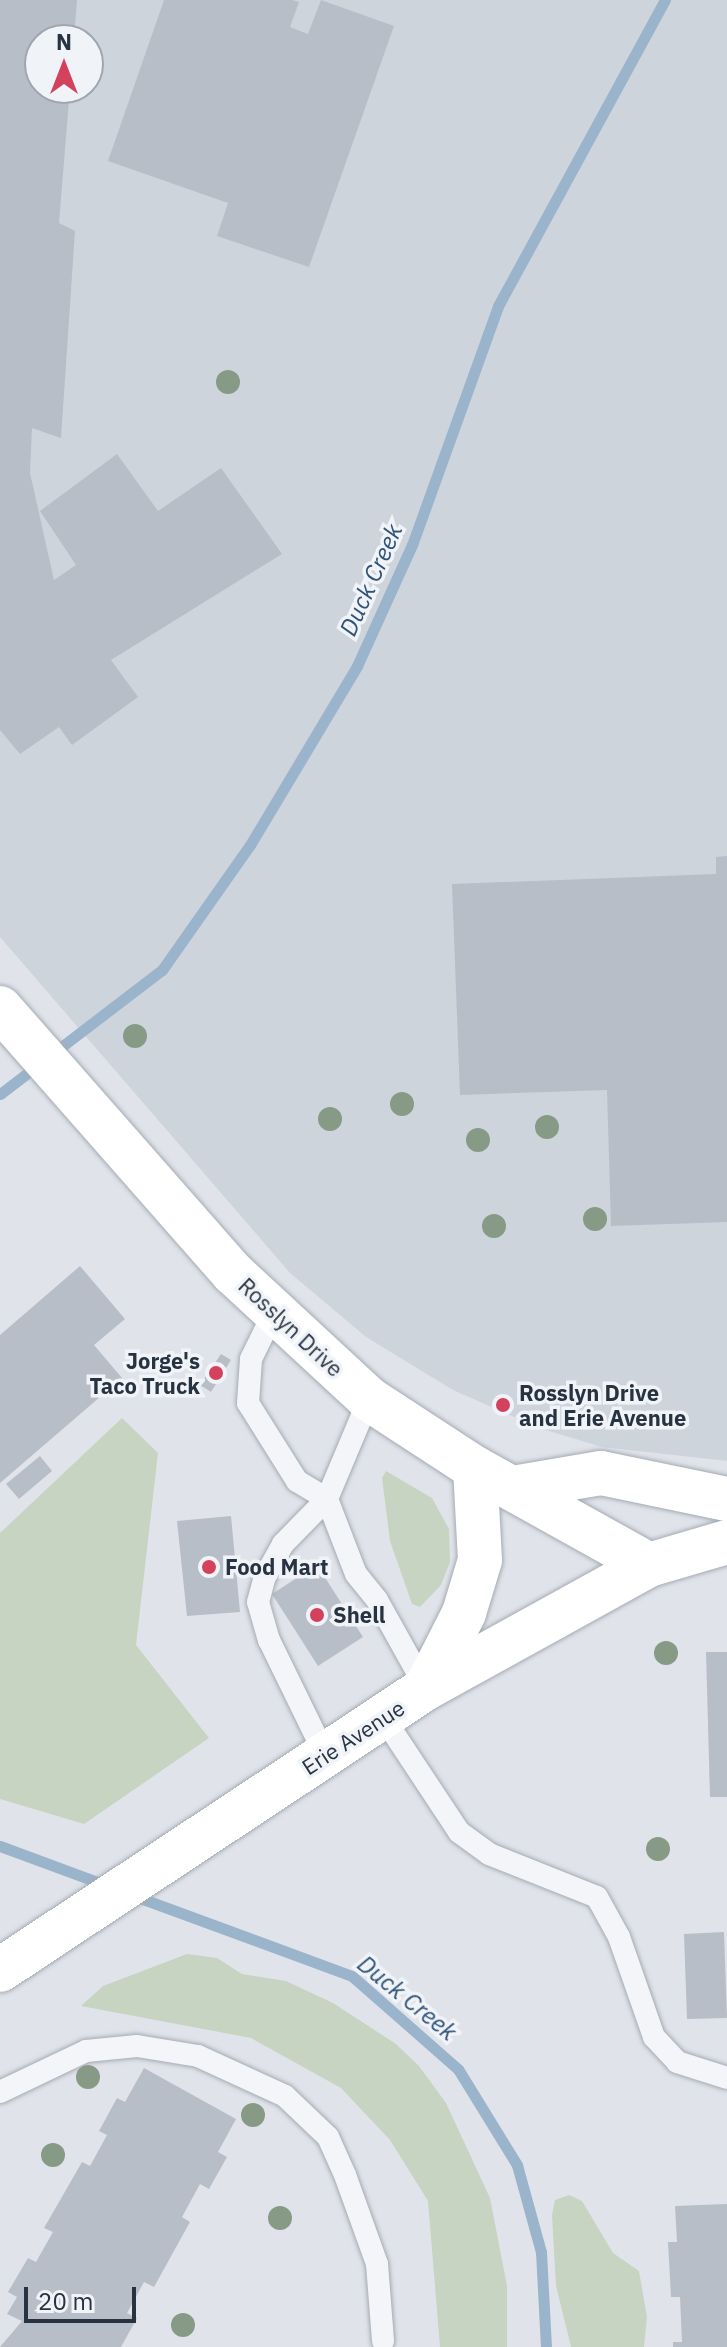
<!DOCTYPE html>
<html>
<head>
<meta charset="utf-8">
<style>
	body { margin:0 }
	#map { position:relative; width:727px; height:2347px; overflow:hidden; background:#e0e4ea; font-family:"IBM Plex Sans",sans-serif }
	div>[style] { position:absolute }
	.built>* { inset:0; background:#ced4dc }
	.green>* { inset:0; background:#c7d4c1 }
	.stream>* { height:11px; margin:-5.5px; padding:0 5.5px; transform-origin:5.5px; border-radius:5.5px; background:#9ab4cb }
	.building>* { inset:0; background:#b7bec7 }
	.roads { filter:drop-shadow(0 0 2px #a5abb4) drop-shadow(0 0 2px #a5abb4) }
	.lane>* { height:22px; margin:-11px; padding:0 11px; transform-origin:11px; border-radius:11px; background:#f3f5f8 }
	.secondary>* { height:44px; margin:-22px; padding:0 22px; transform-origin:22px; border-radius:22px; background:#fff }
	.trees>* { width:24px; height:24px; margin:-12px; border-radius:50%; background:#879a86 }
	.dots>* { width:22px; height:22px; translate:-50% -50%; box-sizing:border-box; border:4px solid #f0f3f7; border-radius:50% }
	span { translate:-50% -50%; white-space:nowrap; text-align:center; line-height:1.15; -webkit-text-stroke:7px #f0f3f7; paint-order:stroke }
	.street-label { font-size:22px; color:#283342 }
	.poi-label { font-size:22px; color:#283342; font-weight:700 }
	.right { translate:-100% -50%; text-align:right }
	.left { translate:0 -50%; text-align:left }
	.water-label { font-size:24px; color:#305378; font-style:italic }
	.north { position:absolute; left:24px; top:24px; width:80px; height:80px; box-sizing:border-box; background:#f0f3f7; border:2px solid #a0a6af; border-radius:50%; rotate:0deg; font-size:22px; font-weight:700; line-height:32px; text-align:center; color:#283342 }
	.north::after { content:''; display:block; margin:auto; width:28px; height:36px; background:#d4415d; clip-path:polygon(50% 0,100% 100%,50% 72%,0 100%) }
	.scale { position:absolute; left:24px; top:2287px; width:112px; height:36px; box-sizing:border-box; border:4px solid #283342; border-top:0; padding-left:10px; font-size:24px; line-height:28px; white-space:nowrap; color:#283342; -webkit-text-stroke:6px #f0f3f7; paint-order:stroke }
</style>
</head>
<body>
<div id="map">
	<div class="built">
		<div style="clip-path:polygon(evenodd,0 0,727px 0,727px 1461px,602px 1447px,539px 1428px,453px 1390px,366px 1337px,290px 1273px,0 937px,0 0,40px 40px,88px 40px,88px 88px,40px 88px,40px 40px)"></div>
	</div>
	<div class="green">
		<div style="clip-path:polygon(122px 1418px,158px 1453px,136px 1645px,209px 1738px,84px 1824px,0 1799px,0 1533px)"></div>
		<div style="clip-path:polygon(386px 1471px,432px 1498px,449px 1529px,450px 1562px,441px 1585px,420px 1607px,412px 1604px,390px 1541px,382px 1478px)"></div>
		<div style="clip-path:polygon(187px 1954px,217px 1958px,242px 1974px,286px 1981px,333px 2003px,396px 2044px,419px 2066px,446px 2103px,490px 2198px,507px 2286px,507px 2347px,440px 2347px,428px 2201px,390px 2140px,341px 2088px,251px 2038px,81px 2006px,103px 1986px)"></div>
		<div style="clip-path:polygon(569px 2195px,582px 2201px,613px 2253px,639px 2271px,647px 2317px,644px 2347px,571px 2347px,556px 2286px,552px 2215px,555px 2200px)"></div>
	</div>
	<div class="stream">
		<div style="left:52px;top:1054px;width:138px;rotate:-37.4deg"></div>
		<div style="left:162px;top:970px;width:153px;rotate:-54.9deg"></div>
		<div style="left:250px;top:845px;width:209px;rotate:-59.1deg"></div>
		<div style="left:357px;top:666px;width:133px;rotate:-65.6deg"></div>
		<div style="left:412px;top:545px;width:254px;rotate:-70.2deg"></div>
		<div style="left:498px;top:306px;width:349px;rotate:-61.4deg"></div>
		<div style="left:0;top:1094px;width:48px;rotate:-37.3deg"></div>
		<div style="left:0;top:1846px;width:115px;rotate:20.3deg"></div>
		<div style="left:132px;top:1895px;width:234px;rotate:20.2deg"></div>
		<div style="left:352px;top:1976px;width:141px;rotate:41.3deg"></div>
		<div style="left:458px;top:2069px;width:113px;rotate:58.4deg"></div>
		<div style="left:517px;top:2165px;width:90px;rotate:74.6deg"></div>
		<div style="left:541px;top:2252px;width:95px;rotate:87deg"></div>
	</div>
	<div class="building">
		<div style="clip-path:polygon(0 0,77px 0,74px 40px,40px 40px,40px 88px,70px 88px,59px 223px,75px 231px,61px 438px,32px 428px,30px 473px,54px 580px,76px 565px,40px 511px,117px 454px,158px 511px,221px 468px,282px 554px,111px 660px,138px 697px,72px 745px,59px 727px,20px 754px,0 730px)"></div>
		<div style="clip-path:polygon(164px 0,292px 0,299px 2px,290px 27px,308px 34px,321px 0,394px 26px,309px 267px,217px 236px,228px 203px,108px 161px)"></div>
		<div style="clip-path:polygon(727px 856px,727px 1222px,611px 1226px,607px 1090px,460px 1095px,452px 884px,716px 874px,716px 857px)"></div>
		<div style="clip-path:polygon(80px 1266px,125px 1319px,94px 1345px,122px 1378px,0 1483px,0 1335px)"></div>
		<div style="clip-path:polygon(221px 1354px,231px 1360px,211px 1392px,200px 1385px)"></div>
		<div style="clip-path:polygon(40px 1456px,52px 1471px,19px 1499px,6px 1484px)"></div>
		<div style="clip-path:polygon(231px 1516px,240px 1612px,187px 1616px,177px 1521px)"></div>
		<div style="clip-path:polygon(317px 1565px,363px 1637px,318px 1666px,272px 1594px)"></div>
		<div style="clip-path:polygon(706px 1652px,727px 1652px,727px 1797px,710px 1797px)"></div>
		<div style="clip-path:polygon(724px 1932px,727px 2018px,687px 2019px,684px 1934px)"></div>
		<div style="clip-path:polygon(144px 2068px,236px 2119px,218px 2152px,227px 2157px,209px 2189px,200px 2184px,182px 2217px,190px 2222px,154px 2287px,144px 2282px,127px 2313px,137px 2318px,121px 2347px,0 2347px,22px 2321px,7px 2314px,17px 2297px,8px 2292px,28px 2258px,36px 2262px,53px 2232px,44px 2228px,82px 2162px,90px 2166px,107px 2135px,99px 2131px,117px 2098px,125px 2102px)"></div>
		<div style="clip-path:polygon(727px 2204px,727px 2347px,673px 2347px,673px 2342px,682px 2342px,680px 2297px,671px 2297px,668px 2242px,677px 2242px,675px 2206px)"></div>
	</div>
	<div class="roads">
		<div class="lane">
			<div style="left:274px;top:1312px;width:52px;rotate:116.1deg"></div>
			<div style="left:251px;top:1359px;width:44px;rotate:93.9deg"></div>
			<div style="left:248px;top:1403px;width:92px;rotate:57.9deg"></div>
			<div style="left:297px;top:1481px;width:35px;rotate:31deg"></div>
			<div style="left:327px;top:1499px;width:63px;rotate:134.4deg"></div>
			<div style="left:283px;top:1544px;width:37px;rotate:119deg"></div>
			<div style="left:265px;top:1576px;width:27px;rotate:105deg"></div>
			<div style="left:258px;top:1602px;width:40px;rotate:74deg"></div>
			<div style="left:269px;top:1640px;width:128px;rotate:64deg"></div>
			<div style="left:369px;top:1399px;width:108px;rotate:112.8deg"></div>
			<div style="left:327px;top:1499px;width:80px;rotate:68.9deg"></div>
			<div style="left:356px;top:1574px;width:33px;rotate:51deg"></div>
			<div style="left:377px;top:1600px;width:101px;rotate:60.9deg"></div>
			<div style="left:383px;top:1717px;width:138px;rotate:56.5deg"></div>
			<div style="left:459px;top:1832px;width:37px;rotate:36deg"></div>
			<div style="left:489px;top:1854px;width:116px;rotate:21.7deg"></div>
			<div style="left:597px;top:1897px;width:46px;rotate:61.2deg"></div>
			<div style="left:619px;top:1937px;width:106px;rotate:70.7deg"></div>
			<div style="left:654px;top:2037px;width:34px;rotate:47deg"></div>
			<div style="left:677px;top:2062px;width:52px;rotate:17.7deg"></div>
			<div style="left:0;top:2092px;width:95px;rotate:-25.5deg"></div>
			<div style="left:86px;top:2051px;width:51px;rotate:-5.6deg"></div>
			<div style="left:137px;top:2046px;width:62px;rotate:9.3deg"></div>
			<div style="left:198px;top:2056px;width:96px;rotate:24.7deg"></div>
			<div style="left:285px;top:2096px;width:59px;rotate:43.6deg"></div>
			<div style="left:328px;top:2137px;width:42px;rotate:65.9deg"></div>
			<div style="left:345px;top:2175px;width:95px;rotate:70.2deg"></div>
			<div style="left:377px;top:2264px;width:77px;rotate:85.5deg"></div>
		</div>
		<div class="secondary">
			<div style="left:0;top:1008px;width:353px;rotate:48.7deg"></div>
			<div style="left:233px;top:1273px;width:185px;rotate:42.8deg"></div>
			<div style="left:369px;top:1399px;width:126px;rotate:33.1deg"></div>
			<div style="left:475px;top:1468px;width:199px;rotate:29.1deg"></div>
			<div style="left:513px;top:1488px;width:89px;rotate:-9.7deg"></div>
			<div style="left:601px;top:1473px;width:129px;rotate:11.7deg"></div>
			<div style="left:426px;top:1688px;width:84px;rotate:-63.1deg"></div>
			<div style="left:464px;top:1613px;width:55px;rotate:-73.2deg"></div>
			<div style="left:480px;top:1560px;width:92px;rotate:-93.1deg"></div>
			<div style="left:0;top:1970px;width:511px;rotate:-33.5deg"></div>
			<div style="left:426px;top:1688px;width:255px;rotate:-28.9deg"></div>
			<div style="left:649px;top:1565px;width:81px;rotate:-16.4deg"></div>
		</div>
	</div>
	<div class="trees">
		<div style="left:228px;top:382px"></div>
		<div style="left:135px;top:1036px"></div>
		<div style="left:402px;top:1104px"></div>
		<div style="left:330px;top:1119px"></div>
		<div style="left:547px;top:1127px"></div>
		<div style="left:478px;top:1140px"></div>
		<div style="left:595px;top:1219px"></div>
		<div style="left:494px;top:1226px"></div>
		<div style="left:666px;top:1653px"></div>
		<div style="left:658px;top:1849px"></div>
		<div style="left:88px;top:2077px"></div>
		<div style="left:253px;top:2115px"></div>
		<div style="left:53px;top:2155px"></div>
		<div style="left:280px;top:2218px"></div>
		<div style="left:183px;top:2325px"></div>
	</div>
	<div class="dots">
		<div style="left:216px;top:1373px;background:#d4415d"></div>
		<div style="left:503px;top:1405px;background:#d4415d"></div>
		<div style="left:209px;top:1567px;background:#d4415d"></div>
		<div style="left:317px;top:1615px;background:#d4415d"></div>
	</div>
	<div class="street-label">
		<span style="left:291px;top:1327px;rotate:43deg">Rosslyn Drive</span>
		<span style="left:353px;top:1737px;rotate:-33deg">Erie Avenue</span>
	</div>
	<div class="poi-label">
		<span class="right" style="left:200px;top:1373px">Jorge's<br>Taco Truck</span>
		<span class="left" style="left:519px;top:1405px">Rosslyn Drive<br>and Erie Avenue</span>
		<span class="left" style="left:225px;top:1567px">Food Mart</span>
		<span class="left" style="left:333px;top:1615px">Shell</span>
	</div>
	<div class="water-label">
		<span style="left:371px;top:580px;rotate:-66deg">Duck Creek</span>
		<span style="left:407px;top:1998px;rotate:39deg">Duck Creek</span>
	</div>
	<div class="north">N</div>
	<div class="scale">20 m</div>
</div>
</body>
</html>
